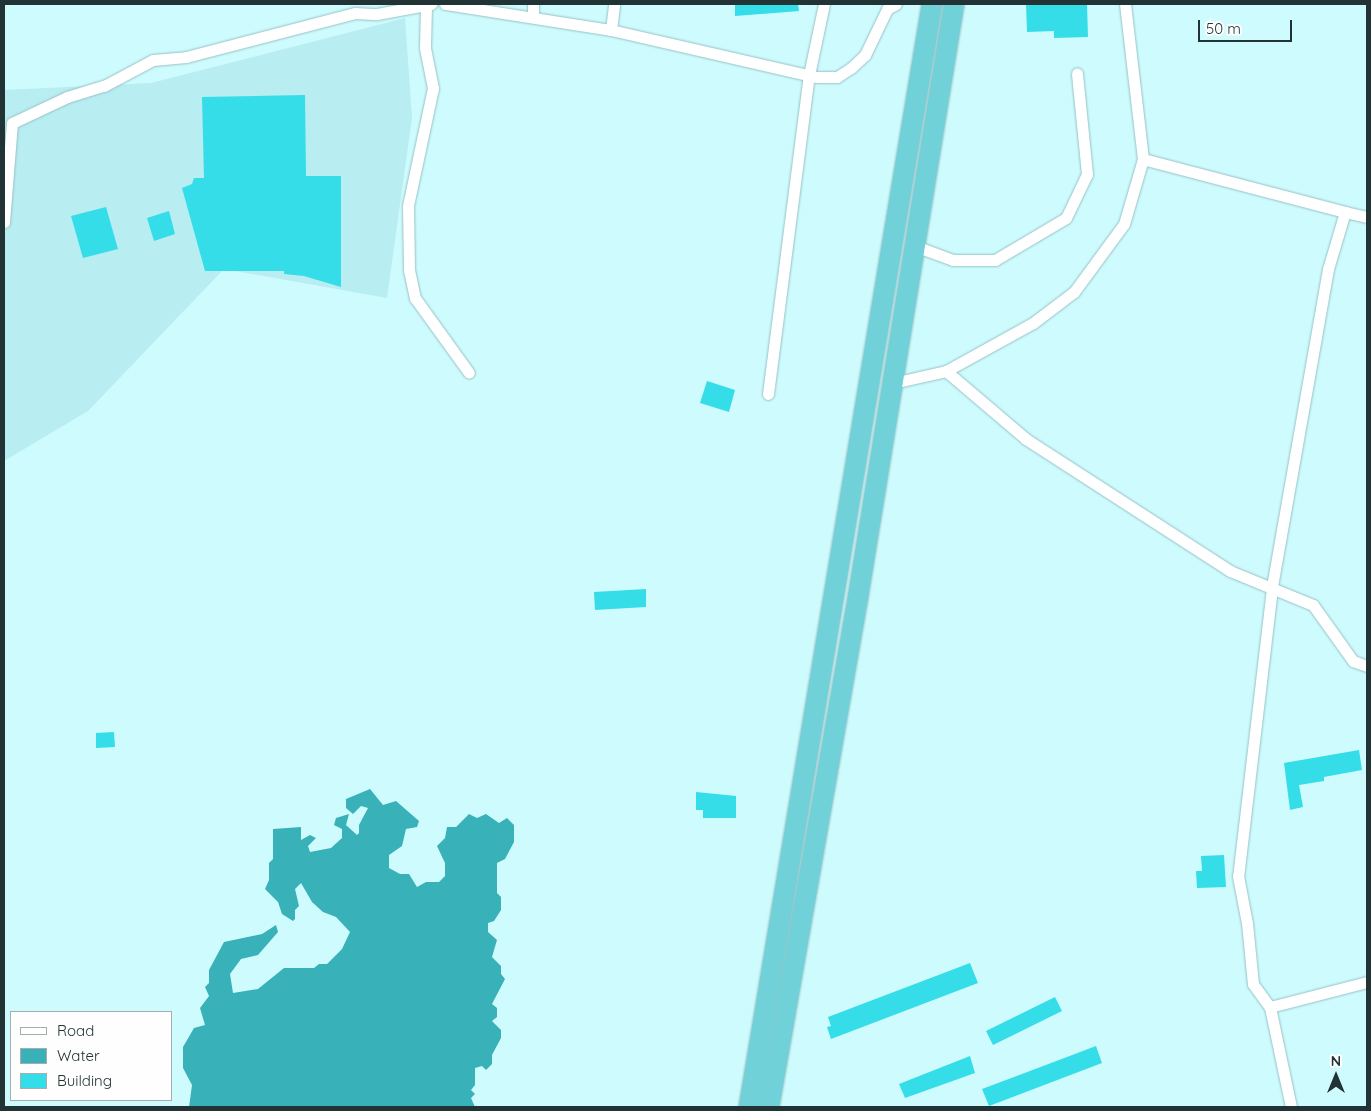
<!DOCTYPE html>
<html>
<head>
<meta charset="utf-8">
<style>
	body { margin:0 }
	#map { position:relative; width:1371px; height:1111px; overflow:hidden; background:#cefbfe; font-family:Quicksand,sans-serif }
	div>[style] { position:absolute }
	.built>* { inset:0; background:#b8edf1 }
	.water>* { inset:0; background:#38b1b9 }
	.building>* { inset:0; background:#35dde8 }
	.roads { filter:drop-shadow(0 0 1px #97c2c6) drop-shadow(0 0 1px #97c2c6) }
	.minor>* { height:11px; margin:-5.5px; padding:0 5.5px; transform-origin:5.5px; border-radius:5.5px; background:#fff }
	.trunk>* { height:20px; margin:-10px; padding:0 10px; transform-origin:10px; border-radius:10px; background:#70d2d8 }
	span { translate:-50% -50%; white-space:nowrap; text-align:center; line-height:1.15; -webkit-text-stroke:4px #fefefe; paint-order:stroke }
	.frame { position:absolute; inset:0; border:5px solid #223335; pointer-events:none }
	.legend { position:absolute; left:10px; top:1011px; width:162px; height:90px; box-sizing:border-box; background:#fefefe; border:1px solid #a6adae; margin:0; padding:6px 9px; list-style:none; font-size:15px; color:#223335 }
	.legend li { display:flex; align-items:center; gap:10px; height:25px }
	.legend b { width:25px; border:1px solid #a6adae }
	.north { position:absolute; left:1311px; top:1051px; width:50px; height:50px; -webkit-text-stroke:4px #fefefe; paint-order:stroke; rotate:0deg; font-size:14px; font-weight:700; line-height:20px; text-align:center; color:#223335 }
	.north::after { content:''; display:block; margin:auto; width:18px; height:22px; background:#223335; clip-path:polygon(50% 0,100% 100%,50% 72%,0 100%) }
	.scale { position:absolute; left:1198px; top:20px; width:94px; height:22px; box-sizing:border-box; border:2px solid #223335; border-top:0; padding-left:6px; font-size:15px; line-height:18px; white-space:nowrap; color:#223335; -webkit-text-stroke:4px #fefefe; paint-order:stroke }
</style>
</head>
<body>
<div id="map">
	<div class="built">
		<div style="clip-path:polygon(405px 18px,412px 118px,387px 298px,224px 269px,88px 411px,4px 461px,4px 90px,151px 83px)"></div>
	</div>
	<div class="water">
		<div style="clip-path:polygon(370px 789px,383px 805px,396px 801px,419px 821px,417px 827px,406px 829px,402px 846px,389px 855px,389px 868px,400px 874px,409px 874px,417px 887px,426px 882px,439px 882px,445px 876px,445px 863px,437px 846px,445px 838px,447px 827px,456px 827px,469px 814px,477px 818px,486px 814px,499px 823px,507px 818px,514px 825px,514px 842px,505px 859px,497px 863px,497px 893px,501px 897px,501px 910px,494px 921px,488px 923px,488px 932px,497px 940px,492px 957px,501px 966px,501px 974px,505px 979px,492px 1004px,497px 1008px,497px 1017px,492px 1021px,501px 1030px,501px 1038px,492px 1055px,492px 1064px,486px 1070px,482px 1066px,475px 1068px,475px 1085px,471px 1090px,475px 1094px,471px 1098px,475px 1107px,189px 1107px,192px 1085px,183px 1068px,183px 1047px,194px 1028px,205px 1025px,200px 1008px,209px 996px,205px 987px,209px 983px,209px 970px,224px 942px,262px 934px,276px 925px,278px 932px,258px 955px,241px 959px,230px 974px,233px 993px,258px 989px,284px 968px,314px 968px,319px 964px,327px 964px,342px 949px,350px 932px,336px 917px,323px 912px,312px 902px,301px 883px,295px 889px,299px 906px,295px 910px,295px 919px,293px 921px,282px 914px,278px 902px,265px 889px,269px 880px,269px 863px,273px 859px,273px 829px,301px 827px,301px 840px,310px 835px,316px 838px,308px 846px,310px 852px,331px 848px,342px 838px,342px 829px,334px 825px,336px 818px,349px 814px,346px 825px,357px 835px,359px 833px,359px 825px,368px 808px,361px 806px,353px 814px,346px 808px,346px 799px)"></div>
	</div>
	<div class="building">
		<div style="clip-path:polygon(735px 4px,798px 4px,799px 11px,735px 16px)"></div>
		<div style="clip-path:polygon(1026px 4px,1087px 4px,1088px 37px,1054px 38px,1054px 31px,1027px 32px)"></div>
		<div style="clip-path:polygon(305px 95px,306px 176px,341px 176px,341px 287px,304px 276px,284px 274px,284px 271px,205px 271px,182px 188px,192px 184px,194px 178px,204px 178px,202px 97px)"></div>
		<div style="clip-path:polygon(106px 207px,118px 249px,83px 258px,71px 216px)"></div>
		<div style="clip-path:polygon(169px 211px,175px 234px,154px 241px,147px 218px)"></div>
		<div style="clip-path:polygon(707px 381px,735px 390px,729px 412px,700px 403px)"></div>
		<div style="clip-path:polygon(646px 589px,646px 607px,595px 610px,594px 592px)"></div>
		<div style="clip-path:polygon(114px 732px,115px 747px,96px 748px,96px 733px)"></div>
		<div style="clip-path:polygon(1359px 750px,1362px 770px,1324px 777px,1324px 781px,1299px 785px,1303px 807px,1290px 810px,1284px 763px)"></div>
		<div style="clip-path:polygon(696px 792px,736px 796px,736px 818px,703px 818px,703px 810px,696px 810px)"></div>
		<div style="clip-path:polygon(1224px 855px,1226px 887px,1197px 888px,1196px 871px,1202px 871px,1201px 856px)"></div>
		<div style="clip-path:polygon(970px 963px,978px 983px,831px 1039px,827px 1027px,831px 1026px,828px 1017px)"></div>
		<div style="clip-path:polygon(1055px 997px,1062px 1011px,993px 1045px,986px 1031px)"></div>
		<div style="clip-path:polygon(1096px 1046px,1102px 1063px,989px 1106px,982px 1089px)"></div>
		<div style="clip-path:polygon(970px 1056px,975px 1073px,905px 1098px,899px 1084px)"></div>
	</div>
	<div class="roads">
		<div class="minor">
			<div style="left:445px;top:4px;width:168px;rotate:8.9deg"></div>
			<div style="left:611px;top:30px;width:210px;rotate:12.9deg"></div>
			<div style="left:816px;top:77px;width:21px"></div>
			<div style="left:837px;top:77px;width:17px;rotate:-33deg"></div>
			<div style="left:851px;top:68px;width:19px;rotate:-43deg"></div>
			<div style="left:865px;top:55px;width:51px;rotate:-64.4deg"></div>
			<div style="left:887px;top:9px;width:10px;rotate:-29deg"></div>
			<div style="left:533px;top:4px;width:13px;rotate:90deg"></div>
			<div style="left:426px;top:6px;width:42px;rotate:91.4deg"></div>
			<div style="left:425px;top:48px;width:41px;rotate:78.7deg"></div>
			<div style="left:433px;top:88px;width:121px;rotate:102deg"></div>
			<div style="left:408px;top:206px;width:64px;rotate:89.1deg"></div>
			<div style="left:409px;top:270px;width:29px;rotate:78deg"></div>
			<div style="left:415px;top:298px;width:92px;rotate:54.2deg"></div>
			<div style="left:611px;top:30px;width:26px;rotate:-83deg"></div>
			<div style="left:12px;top:123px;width:61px;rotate:-25.3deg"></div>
			<div style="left:67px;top:97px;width:39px;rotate:-17deg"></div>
			<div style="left:104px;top:86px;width:55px;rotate:-28deg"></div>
			<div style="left:153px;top:60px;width:33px;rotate:-5deg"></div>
			<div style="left:186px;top:57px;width:175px;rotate:-14.6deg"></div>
			<div style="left:355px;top:13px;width:22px;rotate:3deg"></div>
			<div style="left:377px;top:14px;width:55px;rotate:-10.5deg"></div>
			<div style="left:1143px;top:159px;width:209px;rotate:14.7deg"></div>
			<div style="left:1345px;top:212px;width:59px;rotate:106.6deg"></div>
			<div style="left:1328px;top:269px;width:324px;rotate:100deg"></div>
			<div style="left:1272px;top:588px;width:290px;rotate:96.7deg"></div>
			<div style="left:1238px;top:876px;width:48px;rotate:79.2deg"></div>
			<div style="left:1247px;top:923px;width:61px;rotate:84.4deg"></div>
			<div style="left:1253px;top:984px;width:29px;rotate:54deg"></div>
			<div style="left:1345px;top:212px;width:23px;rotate:13deg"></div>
			<div style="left:4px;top:222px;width:99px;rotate:-85.4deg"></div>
			<div style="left:915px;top:246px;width:40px;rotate:20.2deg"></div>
			<div style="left:953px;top:260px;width:42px"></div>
			<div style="left:995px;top:260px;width:82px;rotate:-30.6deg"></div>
			<div style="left:1066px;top:218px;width:49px;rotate:-64.5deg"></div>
			<div style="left:1087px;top:174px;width:101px;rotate:-95.7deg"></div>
			<div style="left:946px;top:371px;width:99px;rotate:-28.9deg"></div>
			<div style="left:1033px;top:323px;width:51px;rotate:-37.1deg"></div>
			<div style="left:1074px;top:292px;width:84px;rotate:-53.7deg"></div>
			<div style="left:1124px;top:224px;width:68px;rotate:-73.7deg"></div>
			<div style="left:1143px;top:159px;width:156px;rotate:-96.6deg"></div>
			<div style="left:893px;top:383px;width:54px;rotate:-12.8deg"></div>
			<div style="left:946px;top:371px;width:105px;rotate:40.4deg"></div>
			<div style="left:1026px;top:439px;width:243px;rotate:32.9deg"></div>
			<div style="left:1230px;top:571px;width:90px;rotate:22.3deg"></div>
			<div style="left:1313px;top:605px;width:69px;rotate:54.5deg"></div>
			<div style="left:1353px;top:661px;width:15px;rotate:20deg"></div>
			<div style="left:768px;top:394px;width:322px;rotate:-82.7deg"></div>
			<div style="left:809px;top:75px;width:73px;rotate:-78.1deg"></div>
			<div style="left:1291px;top:1107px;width:102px;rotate:-101.9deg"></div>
			<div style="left:1270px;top:1007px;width:100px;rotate:-14.5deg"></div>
		</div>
		<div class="trunk">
			<div style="left:749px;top:1107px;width:1118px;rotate:-80.58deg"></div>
			<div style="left:769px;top:1107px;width:518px;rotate:-80.1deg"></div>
			<div style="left:858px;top:597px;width:601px;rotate:-80.8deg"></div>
		</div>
	</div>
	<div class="frame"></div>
	<ul class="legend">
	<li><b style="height:6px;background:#fff"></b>Road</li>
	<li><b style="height:14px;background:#38b1b9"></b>Water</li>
	<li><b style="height:14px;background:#35dde8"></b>Building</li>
	</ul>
	<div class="north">N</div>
	<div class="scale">50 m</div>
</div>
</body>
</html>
